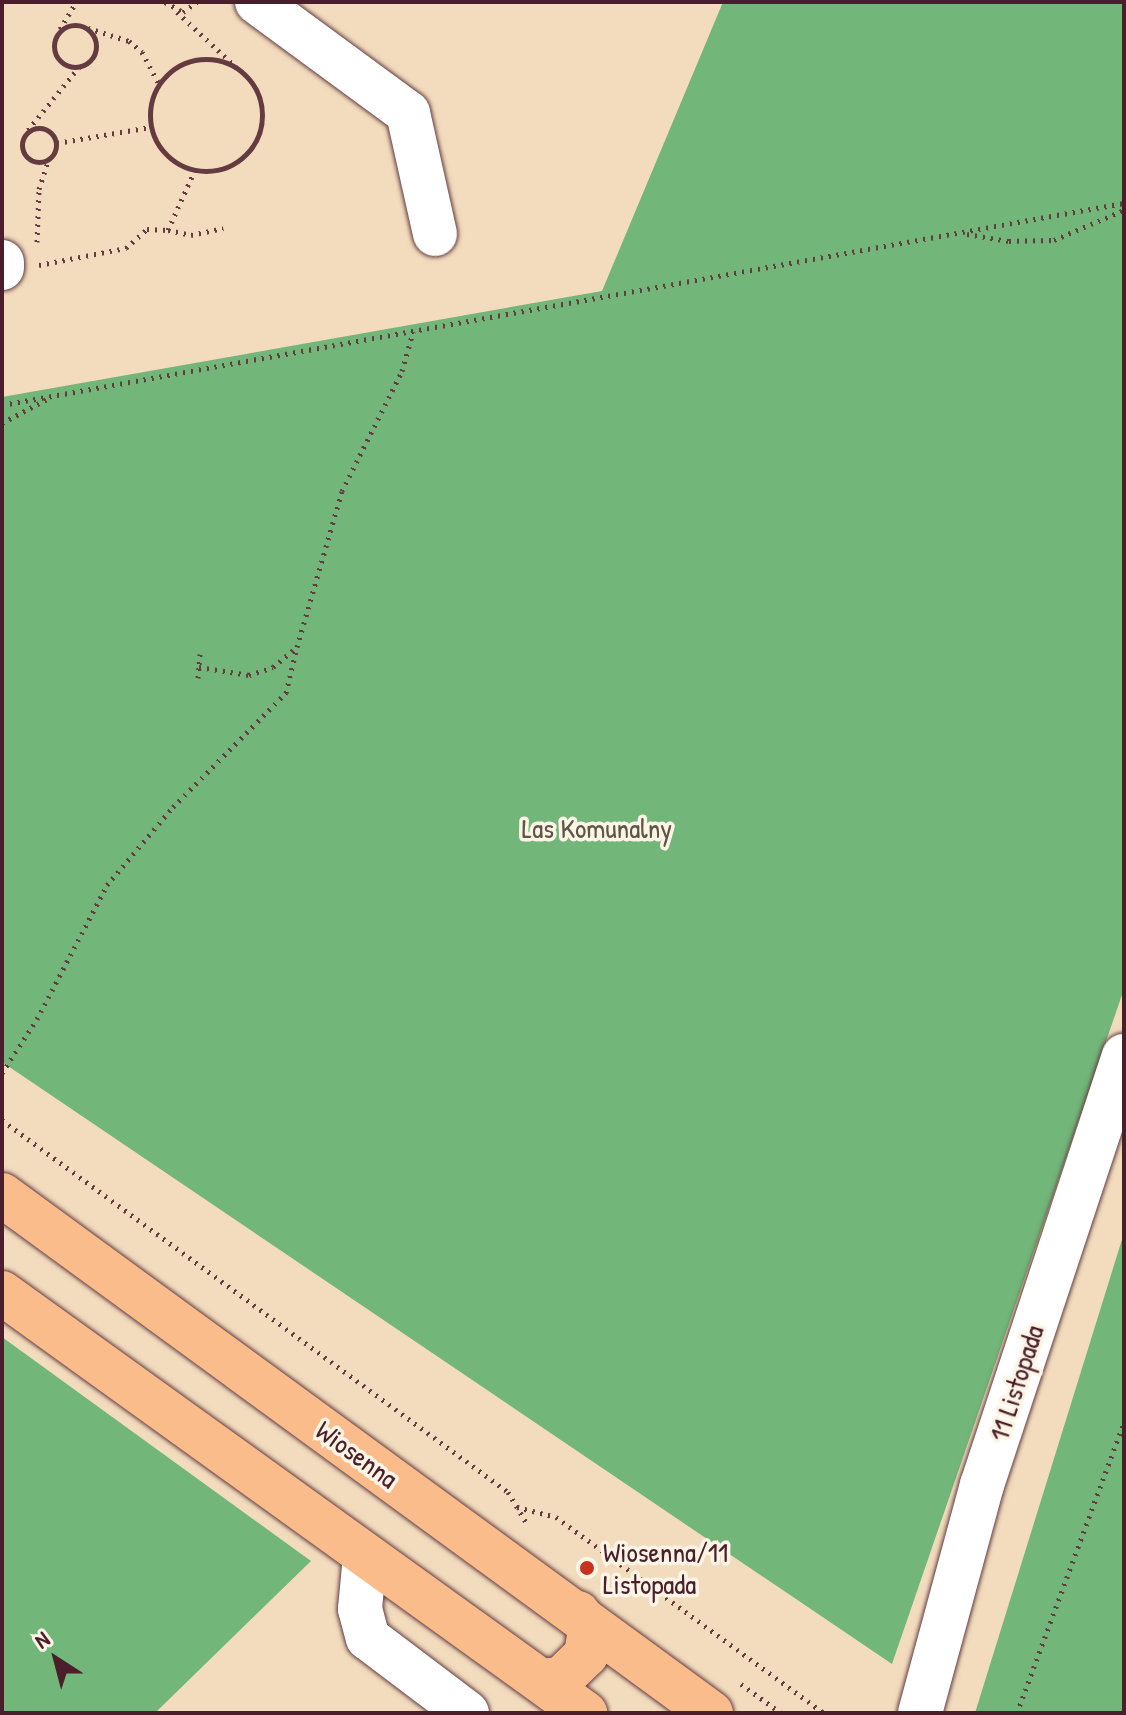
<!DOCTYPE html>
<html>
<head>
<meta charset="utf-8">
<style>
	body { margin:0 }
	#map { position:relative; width:1126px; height:1715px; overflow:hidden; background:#f3dcbd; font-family:"Patrick Hand",sans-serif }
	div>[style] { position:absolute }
	.forest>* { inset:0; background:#72b679 }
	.path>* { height:5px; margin-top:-2.5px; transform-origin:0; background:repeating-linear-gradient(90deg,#633b41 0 2px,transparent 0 8px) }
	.path>.ring { margin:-2.5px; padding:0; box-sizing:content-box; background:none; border:5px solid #633b41; border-radius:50% }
	.roads { filter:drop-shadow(0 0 2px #633b41) drop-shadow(0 0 2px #633b41) }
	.minor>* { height:44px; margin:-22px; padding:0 22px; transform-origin:22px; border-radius:22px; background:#fff }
	.major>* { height:44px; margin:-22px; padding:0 22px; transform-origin:22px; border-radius:22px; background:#fabc8b }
	.dots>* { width:22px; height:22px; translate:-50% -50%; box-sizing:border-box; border:4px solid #fcf5e5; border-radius:50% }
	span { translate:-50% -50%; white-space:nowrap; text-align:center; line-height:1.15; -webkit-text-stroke:7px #fcf5e5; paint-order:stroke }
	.park-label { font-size:28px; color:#5e5549 }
	.street-label { font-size:28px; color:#4a1f2b }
	.poi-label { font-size:28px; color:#4a1f2b }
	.left { translate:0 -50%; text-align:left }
	.frame { position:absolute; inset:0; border:4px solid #4a1f2b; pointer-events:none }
	.north { position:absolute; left:16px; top:1619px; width:80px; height:80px; -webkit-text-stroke:6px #fcf5e5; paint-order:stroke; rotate:324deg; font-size:22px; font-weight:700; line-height:32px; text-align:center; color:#4a1f2b }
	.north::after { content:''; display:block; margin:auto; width:28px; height:36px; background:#4a1f2b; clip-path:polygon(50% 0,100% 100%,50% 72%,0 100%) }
</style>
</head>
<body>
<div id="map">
	<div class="forest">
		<div style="clip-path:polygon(723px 2px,1124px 2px,1124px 989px,892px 1664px,2px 1062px,2px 397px,602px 291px)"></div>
		<div style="clip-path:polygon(1124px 1233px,1124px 1713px,975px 1713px)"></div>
		<div style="clip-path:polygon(2px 1337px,311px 1561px,155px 1713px,2px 1713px)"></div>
	</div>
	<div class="path">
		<div style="left:165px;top:2px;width:21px;rotate:29deg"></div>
		<div style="left:183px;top:12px;width:17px;rotate:-36deg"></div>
		<div style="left:177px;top:12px;width:81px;rotate:43deg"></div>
		<div class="ring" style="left:54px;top:25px;width:37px;height:37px"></div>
		<div style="left:88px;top:28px;width:43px;rotate:17.6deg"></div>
		<div style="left:129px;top:41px;width:17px;rotate:40deg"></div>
		<div style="left:142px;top:52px;width:36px;rotate:62deg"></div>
		<div style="left:60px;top:29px;width:31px;rotate:-59deg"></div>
		<div class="ring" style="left:150px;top:59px;width:107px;height:107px"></div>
		<div class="ring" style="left:22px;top:128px;width:29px;height:29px"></div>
		<div style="left:28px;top:130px;width:81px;rotate:-51deg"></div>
		<div style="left:57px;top:143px;width:95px;rotate:-9.7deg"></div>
		<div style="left:168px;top:230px;width:24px;rotate:12deg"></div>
		<div style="left:191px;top:235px;width:33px;rotate:-12deg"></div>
		<div style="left:967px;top:234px;width:43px;rotate:9.5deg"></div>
		<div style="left:1009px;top:241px;width:45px;rotate:-1.3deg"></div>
		<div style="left:1054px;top:240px;width:76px;rotate:-23.2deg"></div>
		<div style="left:37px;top:242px;width:53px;rotate:-87.8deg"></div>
		<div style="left:39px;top:189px;width:29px;rotate:-72deg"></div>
		<div style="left:39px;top:265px;width:89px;rotate:-11.1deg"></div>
		<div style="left:126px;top:248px;width:28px;rotate:-42deg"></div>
		<div style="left:147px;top:229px;width:21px;rotate:3deg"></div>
		<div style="left:168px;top:230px;width:66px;rotate:-65.8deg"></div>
		<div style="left:2px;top:405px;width:1140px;rotate:-10.21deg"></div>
		<div style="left:2px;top:423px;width:51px;rotate:-28.1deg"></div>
		<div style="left:200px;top:654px;width:13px;rotate:94deg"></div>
		<div style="left:199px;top:667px;width:51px;rotate:9.1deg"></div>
		<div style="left:249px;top:675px;width:25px;rotate:-18deg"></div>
		<div style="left:273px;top:667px;width:31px;rotate:-40deg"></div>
		<div style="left:297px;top:647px;width:162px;rotate:-73.9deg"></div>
		<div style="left:342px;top:491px;width:134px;rotate:-63.4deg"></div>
		<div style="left:402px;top:371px;width:41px;rotate:-74.2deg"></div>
		<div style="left:198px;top:678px;width:11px;rotate:-85deg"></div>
		<div style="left:2px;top:1073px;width:64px;rotate:-57.1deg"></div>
		<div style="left:37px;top:1019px;width:151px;rotate:-62.4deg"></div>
		<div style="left:107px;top:885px;width:102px;rotate:-49.8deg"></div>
		<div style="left:173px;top:807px;width:161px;rotate:-45.3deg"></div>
		<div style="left:286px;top:693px;width:47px;rotate:-76.6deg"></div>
		<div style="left:2px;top:1120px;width:628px;rotate:36.32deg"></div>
		<div style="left:508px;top:1492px;width:39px;rotate:59deg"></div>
		<div style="left:517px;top:1507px;width:40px;rotate:14.4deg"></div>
		<div style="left:556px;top:1517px;width:332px;rotate:36.2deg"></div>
		<div style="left:741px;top:1684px;width:49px;rotate:35.9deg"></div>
		<div style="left:1017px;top:1713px;width:310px;rotate:-69.8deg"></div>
	</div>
	<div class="roads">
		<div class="minor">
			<div style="left:257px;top:2px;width:187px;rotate:36.3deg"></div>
			<div style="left:408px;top:113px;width:124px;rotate:77.4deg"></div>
			<div style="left:2px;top:262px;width:6px;rotate:90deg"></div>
			<div style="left:365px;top:1556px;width:53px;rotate:95.4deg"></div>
			<div style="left:360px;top:1609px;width:30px;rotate:75deg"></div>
			<div style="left:368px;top:1638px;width:124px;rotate:37.1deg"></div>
			<div style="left:920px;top:1713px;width:236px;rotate:-74.8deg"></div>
			<div style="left:982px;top:1485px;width:452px;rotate:-71.7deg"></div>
		</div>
		<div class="major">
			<div style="left:2px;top:1195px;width:878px;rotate:36.15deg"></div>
			<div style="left:2px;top:1293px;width:719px;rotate:35.77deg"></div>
			<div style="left:541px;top:1681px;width:20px;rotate:-6deg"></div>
			<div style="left:561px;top:1679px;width:35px;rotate:-44deg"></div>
			<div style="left:586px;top:1655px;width:26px;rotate:-81deg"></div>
			<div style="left:590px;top:1629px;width:20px;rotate:-127deg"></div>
		</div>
	</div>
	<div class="dots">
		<div style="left:587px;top:1568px;background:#c8321e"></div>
	</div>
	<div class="park-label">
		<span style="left:597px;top:828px">Las Komunalny</span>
	</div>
	<div class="street-label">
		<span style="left:1016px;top:1383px;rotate:-72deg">11 Listopada</span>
		<span style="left:357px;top:1454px;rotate:36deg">Wiosenna</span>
	</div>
	<div class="poi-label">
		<span class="left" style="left:603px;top:1568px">Wiosenna/11<br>Listopada</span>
	</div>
	<div class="frame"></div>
	<div class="north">N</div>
</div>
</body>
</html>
